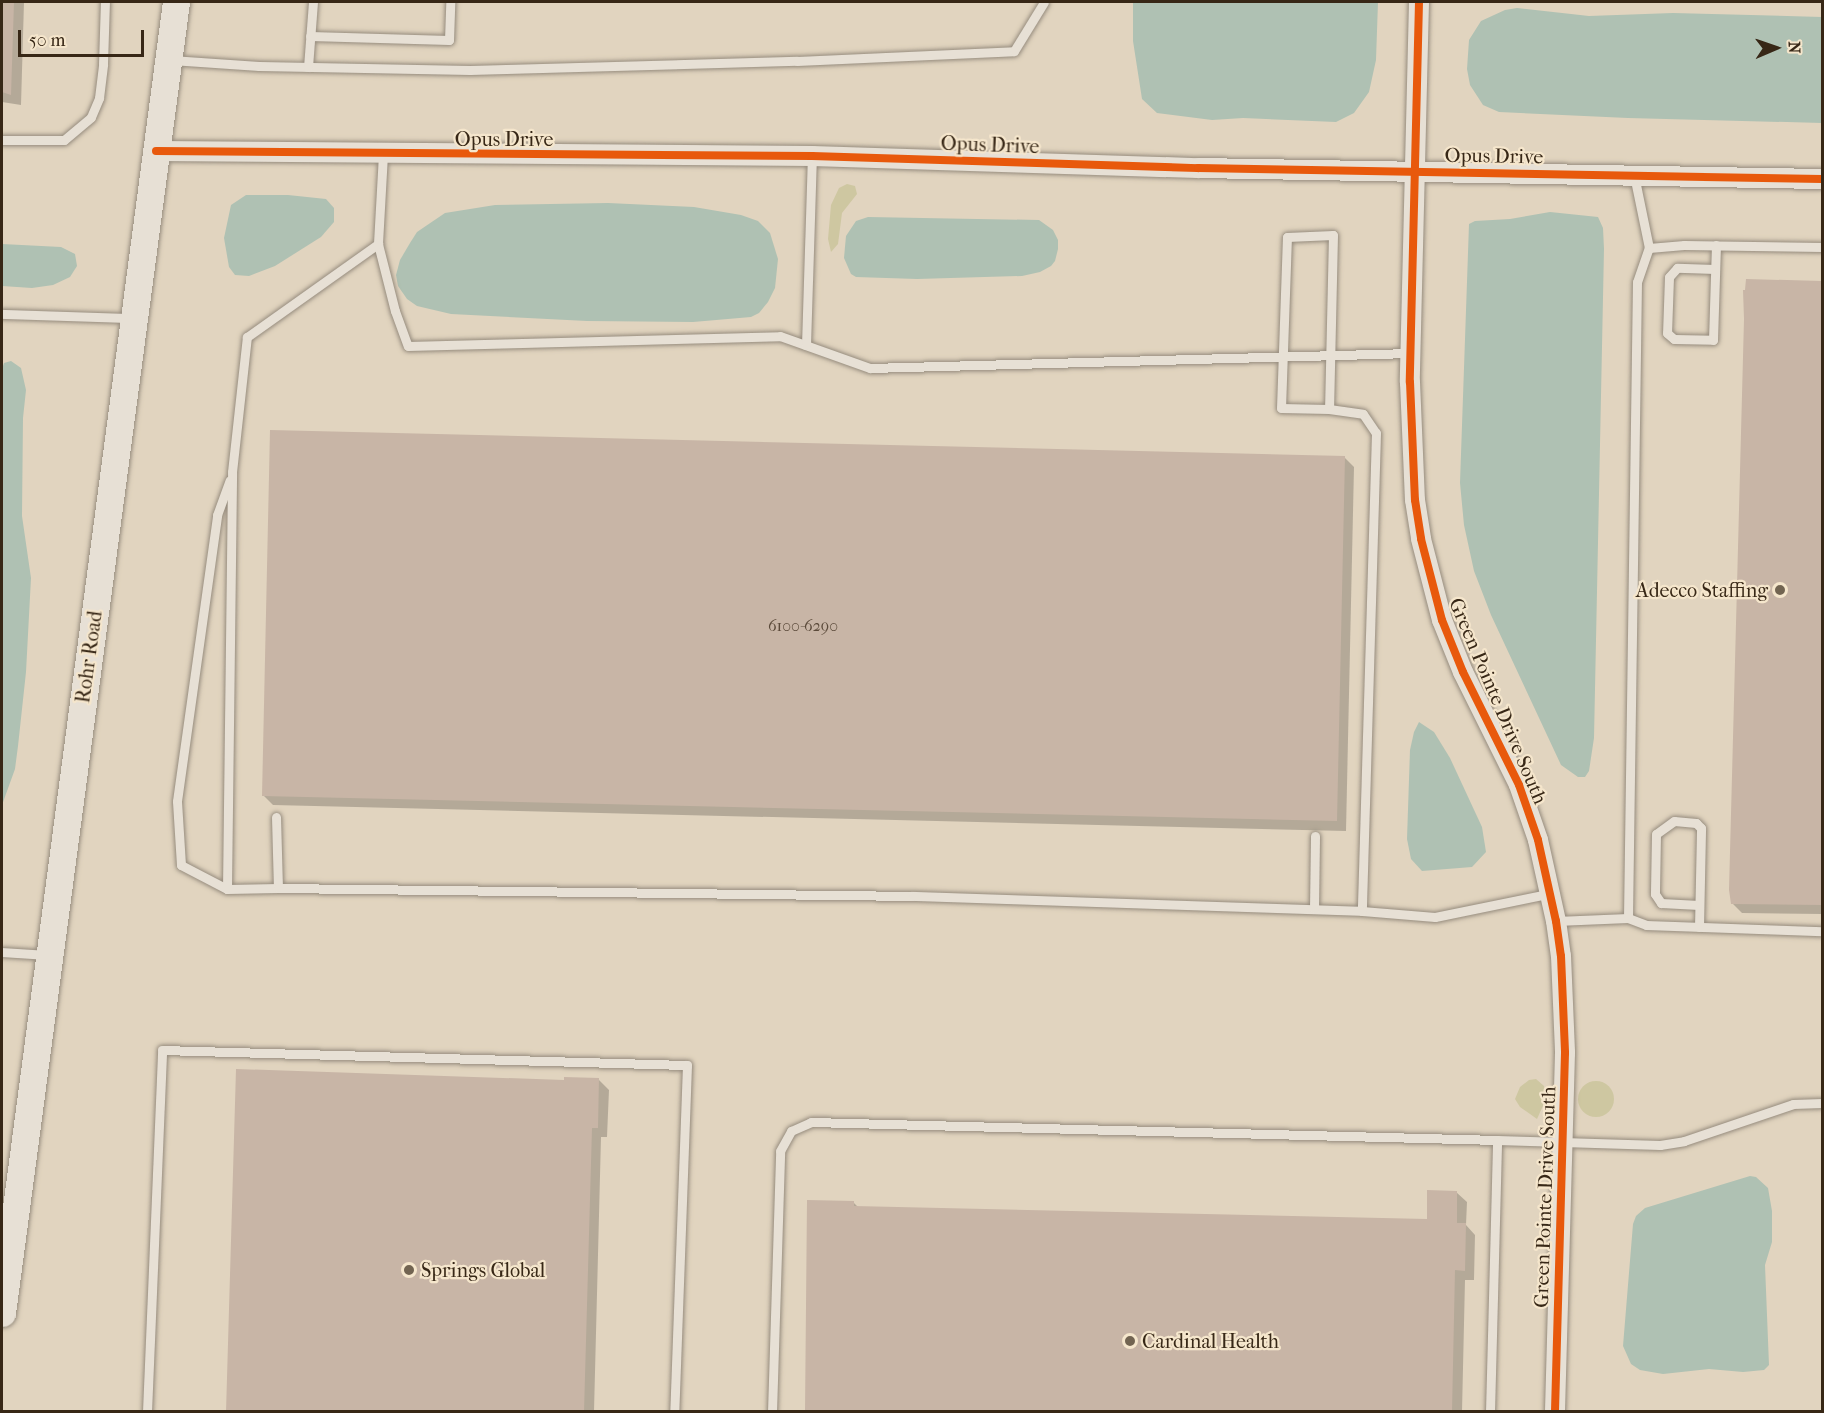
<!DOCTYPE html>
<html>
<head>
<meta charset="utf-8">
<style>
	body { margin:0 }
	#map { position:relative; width:1824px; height:1413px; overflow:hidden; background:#e1d4bf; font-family:"IM FELL French Canon",serif }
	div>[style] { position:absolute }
	.green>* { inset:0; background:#cec7a1 }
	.round { border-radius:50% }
	.water>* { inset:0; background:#afc1b3 }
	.shadow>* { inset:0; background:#0003 }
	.building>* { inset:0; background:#c8b5a6 }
	.roads { filter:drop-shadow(0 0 2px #968c7e) drop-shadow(0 0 2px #968c7e) }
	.lane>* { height:9px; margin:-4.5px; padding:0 4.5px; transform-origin:4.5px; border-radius:4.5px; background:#e7e0d5 }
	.street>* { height:20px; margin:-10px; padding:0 10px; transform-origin:10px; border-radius:10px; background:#e7e0d5 }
	.secondary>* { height:27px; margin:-13.5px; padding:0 13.5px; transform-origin:13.5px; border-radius:13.5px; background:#e7e0d5 }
	.cycleway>* { height:8px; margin:-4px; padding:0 4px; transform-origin:4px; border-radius:4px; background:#e8590c }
	.dots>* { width:16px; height:16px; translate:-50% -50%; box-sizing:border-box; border:3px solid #f5e6cc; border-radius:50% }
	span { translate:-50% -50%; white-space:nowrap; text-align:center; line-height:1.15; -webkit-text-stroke:4.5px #f5e6cc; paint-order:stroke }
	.number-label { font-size:16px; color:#5b4a3a }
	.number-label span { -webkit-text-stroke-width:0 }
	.street-label { font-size:20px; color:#372716 }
	.poi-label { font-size:20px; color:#372716 }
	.right { translate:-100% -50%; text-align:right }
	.left { translate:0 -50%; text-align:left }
	.frame { position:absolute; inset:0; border:3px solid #372716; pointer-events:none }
	.north { position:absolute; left:1746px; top:18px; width:60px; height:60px; -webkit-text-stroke:4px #f5e6cc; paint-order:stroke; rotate:88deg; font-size:16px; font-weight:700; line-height:24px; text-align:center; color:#372716 }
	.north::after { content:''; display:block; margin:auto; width:21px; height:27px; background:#372716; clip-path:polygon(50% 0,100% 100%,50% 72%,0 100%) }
	.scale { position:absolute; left:18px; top:30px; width:126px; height:27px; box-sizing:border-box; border:3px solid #372716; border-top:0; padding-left:8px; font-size:18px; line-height:21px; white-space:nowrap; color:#372716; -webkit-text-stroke:4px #f5e6cc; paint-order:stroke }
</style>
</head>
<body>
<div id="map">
	<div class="green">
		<div style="clip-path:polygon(847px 184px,855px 186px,857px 194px,842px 213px,838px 244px,831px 252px,828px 239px,831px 205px,839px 188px)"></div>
		<div style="clip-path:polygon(1536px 1079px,1544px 1086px,1546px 1099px,1537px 1119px,1520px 1107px,1515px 1099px,1520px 1087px,1529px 1080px)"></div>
		<div class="round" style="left:1578px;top:1081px;width:36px;height:36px"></div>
	</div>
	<div class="water">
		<div style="clip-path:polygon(1133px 2px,1378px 2px,1376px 60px,1369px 92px,1354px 113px,1336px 122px,1243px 118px,1212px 120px,1157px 113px,1142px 99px,1133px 41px)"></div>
		<div style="clip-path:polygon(1517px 8px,1589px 16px,1673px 13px,1822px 17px,1822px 123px,1628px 118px,1499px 112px,1483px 105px,1470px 85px,1467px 69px,1469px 40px,1481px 21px,1505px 10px)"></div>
		<div style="clip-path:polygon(246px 195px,288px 195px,326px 199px,334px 208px,334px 222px,321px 237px,275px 266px,249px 276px,235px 275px,229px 267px,224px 238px,231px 205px)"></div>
		<div style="clip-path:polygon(608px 203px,694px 207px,741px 215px,758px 221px,770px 233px,778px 259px,775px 288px,768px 302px,759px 313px,751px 317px,693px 322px,587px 321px,451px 314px,417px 306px,407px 299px,398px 286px,396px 275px,400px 260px,410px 243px,417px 232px,445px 213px,495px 205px)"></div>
		<div style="clip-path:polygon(1550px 212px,1598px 217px,1603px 228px,1604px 249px,1594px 738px,1589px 771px,1585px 777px,1578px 777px,1561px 765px,1491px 615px,1474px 571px,1464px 525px,1460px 483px,1469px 224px,1475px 221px,1510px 219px)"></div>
		<div style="clip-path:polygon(868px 217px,1039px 220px,1053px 230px,1058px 240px,1058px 249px,1055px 261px,1051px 266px,1040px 272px,1022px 276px,917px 279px,856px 277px,851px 274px,844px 258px,846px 236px,856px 221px)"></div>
		<div style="clip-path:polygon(2px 244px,61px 247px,75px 254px,77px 266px,70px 277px,53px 285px,32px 288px,2px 286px)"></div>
		<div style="clip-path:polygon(11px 361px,21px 368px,26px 390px,23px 418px,22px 516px,31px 578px,26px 672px,18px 746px,15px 769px,2px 805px,2px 369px,4px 363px)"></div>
		<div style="clip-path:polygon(1419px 722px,1434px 732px,1450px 758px,1482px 827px,1486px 852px,1472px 867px,1422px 871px,1411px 859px,1407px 839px,1410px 750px,1414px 732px)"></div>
		<div style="clip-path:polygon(1750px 1176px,1756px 1177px,1768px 1188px,1772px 1211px,1772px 1242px,1765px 1265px,1769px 1365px,1764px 1370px,1743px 1372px,1709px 1369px,1663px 1374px,1640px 1370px,1631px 1364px,1623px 1346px,1633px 1224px,1636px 1216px,1645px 1208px)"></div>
	</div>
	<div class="shadow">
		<div style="clip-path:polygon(2px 2px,24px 2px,21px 105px,2px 102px)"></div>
		<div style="clip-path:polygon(1747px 281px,1822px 283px,1822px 914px,1742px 913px,1732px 903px)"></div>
		<div style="clip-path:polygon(1344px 457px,1354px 467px,1346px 831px,273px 805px,263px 795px)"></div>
		<div style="clip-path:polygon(599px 1080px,609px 1090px,607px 1137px,601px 1137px,594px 1412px,227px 1412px,565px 1081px)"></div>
		<div style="clip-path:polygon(1456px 1192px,1467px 1202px,1466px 1225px,1475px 1235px,1474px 1280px,1465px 1280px,1462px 1412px,806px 1412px,853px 1202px,859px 1208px,1428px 1221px)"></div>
	</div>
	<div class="building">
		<div style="clip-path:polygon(2px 2px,14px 2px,11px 95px,2px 92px)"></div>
		<div style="clip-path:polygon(1746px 279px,1822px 281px,1822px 905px,1731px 904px,1729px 890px,1744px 319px,1743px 290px,1745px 290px)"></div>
		<div style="clip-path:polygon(270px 430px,1345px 456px,1337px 821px,262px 796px)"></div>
		<div style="clip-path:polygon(236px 1069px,564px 1080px,564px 1077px,599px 1078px,598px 1128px,592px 1128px,584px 1412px,226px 1412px)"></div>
		<div style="clip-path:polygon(1427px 1190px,1457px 1191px,1457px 1223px,1466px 1223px,1465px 1271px,1455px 1270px,1452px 1412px,805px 1412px,807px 1200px,854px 1201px,854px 1206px,1427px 1219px)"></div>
	</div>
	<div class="roads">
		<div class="lane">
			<div style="left:310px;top:36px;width:139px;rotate:1.6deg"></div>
			<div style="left:449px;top:40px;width:38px;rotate:-88deg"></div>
			<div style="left:171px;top:60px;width:88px;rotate:3.9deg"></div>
			<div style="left:259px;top:66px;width:211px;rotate:1.1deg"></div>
			<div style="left:470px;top:70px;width:327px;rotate:-1.6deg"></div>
			<div style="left:797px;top:61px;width:217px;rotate:-2.6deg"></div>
			<div style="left:1014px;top:51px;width:57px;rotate:-58.5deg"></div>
			<div style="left:308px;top:67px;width:65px;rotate:-85.6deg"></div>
			<div style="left:2px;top:140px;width:62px"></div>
			<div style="left:64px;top:140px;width:35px;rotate:-40deg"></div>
			<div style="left:91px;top:117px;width:21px;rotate:-67deg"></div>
			<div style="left:99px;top:98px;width:34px;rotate:-83deg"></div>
			<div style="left:103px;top:64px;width:62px;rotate:-88.2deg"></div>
			<div style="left:383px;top:154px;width:90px;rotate:93.2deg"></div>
			<div style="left:378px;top:244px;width:69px;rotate:75.8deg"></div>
			<div style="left:395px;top:311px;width:37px;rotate:70deg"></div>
			<div style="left:408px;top:346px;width:372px;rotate:-1.5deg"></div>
			<div style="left:780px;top:336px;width:96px;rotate:19.6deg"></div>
			<div style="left:870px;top:368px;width:540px;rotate:-1.59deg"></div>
			<div style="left:1634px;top:175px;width:75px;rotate:78.4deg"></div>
			<div style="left:1715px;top:269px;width:38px;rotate:-178deg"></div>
			<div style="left:1677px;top:268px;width:12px;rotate:132deg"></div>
			<div style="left:1669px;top:277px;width:56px;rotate:92deg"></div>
			<div style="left:1667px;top:333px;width:9px;rotate:41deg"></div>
			<div style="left:1674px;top:339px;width:39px;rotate:1deg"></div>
			<div style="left:1713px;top:340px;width:95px;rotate:-88.2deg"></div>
			<div style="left:2px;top:314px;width:129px;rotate:1.8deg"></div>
			<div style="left:806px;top:345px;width:189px;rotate:-88.2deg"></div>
			<div style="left:1329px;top:409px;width:48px;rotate:-178.8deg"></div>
			<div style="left:1281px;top:408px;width:171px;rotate:-88deg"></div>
			<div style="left:1287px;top:237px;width:46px;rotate:-2.5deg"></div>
			<div style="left:1333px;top:235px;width:174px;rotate:91.3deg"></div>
			<div style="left:1329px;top:409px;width:34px;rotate:8deg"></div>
			<div style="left:1363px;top:414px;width:23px;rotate:56deg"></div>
			<div style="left:1376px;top:433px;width:478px;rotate:91.7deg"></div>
			<div style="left:1362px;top:911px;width:73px;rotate:4.7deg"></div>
			<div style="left:1435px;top:917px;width:119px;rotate:-11.6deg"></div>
			<div style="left:276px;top:817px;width:71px;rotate:88.4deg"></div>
			<div style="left:278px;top:888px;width:51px;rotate:178.9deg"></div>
			<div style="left:227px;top:889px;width:417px;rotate:-89.3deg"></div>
			<div style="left:232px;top:472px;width:136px;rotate:-83.7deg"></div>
			<div style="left:247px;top:337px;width:161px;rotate:-35.4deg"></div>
			<div style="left:278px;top:888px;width:635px;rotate:0.72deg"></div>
			<div style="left:913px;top:896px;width:449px;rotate:1.9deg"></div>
			<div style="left:227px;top:889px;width:52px;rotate:-152.4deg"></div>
			<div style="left:181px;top:865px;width:64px;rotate:-93.6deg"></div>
			<div style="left:177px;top:801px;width:289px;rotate:-82deg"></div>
			<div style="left:217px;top:515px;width:37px;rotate:-70deg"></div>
			<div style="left:1314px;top:909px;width:73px;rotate:-89.2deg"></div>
			<div style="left:1628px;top:918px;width:636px;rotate:-89.19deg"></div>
			<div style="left:1637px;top:282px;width:36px;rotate:-71deg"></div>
			<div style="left:1649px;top:248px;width:35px;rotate:-5deg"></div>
			<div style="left:1684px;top:245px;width:138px;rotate:0.8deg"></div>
			<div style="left:1556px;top:921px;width:72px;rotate:-2.4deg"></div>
			<div style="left:1628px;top:918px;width:19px;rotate:21deg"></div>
			<div style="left:1646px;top:925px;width:176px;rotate:2deg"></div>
			<div style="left:1699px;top:927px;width:99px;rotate:-88.8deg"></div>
			<div style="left:1701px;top:828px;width:7px;rotate:-135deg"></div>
			<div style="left:1696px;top:823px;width:22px;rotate:-175deg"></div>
			<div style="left:1674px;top:821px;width:22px;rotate:144deg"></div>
			<div style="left:1656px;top:834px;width:60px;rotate:91deg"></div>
			<div style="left:1655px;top:894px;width:11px;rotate:56deg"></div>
			<div style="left:1661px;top:903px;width:38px;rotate:3deg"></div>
			<div style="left:2px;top:952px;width:45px;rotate:3.8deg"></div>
			<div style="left:147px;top:1412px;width:362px;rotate:-87.6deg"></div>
			<div style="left:162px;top:1050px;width:525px;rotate:1.64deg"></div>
			<div style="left:687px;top:1065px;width:347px;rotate:92.1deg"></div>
			<div style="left:772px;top:1412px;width:261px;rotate:-88.2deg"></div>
			<div style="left:780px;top:1151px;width:23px;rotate:-61deg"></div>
			<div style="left:791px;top:1131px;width:22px;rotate:-24deg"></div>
			<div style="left:811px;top:1122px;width:686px;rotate:1.5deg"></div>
			<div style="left:1490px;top:1412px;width:272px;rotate:-88.5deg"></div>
			<div style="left:1497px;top:1140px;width:163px;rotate:1.8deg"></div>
			<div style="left:1660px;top:1145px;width:24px;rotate:-9deg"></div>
			<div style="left:1684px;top:1141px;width:115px;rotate:-18.7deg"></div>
			<div style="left:1793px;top:1104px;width:29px;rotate:-2deg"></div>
		</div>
		<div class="street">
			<div style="left:1419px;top:2px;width:380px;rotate:91.4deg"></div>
			<div style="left:1410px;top:382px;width:118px;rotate:87.6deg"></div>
			<div style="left:1415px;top:500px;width:39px;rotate:81deg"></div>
			<div style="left:1421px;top:539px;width:84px;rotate:75.5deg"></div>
			<div style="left:1442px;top:620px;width:56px;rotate:68deg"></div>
			<div style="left:1463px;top:672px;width:126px;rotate:63.6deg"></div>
			<div style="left:1519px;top:785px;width:58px;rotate:70.9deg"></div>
			<div style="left:1538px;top:840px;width:83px;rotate:77.5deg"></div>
			<div style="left:1556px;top:921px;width:35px;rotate:82deg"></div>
			<div style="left:1561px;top:956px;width:97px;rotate:87.6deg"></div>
			<div style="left:1565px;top:1053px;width:359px;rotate:91.6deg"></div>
			<div style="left:156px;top:151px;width:656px;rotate:0.44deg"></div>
			<div style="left:812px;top:156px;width:386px;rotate:1.8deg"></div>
			<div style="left:1198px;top:168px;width:624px;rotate:1.01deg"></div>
		</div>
		<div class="secondary">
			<div style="left:2px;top:1313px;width:1322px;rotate:-82.44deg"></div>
		</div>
	</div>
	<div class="cycleway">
		<div style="left:1419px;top:2px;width:380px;rotate:91.4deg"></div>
		<div style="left:1410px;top:382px;width:118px;rotate:87.6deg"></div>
		<div style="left:1415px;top:500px;width:39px;rotate:81deg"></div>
		<div style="left:1421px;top:539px;width:84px;rotate:75.5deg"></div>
		<div style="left:1442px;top:620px;width:56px;rotate:68deg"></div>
		<div style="left:1463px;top:672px;width:126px;rotate:63.6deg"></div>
		<div style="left:1519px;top:785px;width:58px;rotate:70.9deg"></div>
		<div style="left:1538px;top:840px;width:83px;rotate:77.5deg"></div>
		<div style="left:1556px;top:921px;width:35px;rotate:82deg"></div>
		<div style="left:1561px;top:956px;width:97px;rotate:87.6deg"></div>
		<div style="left:1565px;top:1053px;width:359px;rotate:91.6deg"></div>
		<div style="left:156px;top:151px;width:656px;rotate:0.44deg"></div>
		<div style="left:812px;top:156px;width:386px;rotate:1.8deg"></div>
		<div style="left:1198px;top:168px;width:624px;rotate:1.01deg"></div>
	</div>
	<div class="dots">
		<div style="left:1780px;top:590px;background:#726451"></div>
		<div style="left:409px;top:1270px;background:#726451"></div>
		<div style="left:1130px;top:1341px;background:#726451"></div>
	</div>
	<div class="number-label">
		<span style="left:803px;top:626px">6100-6290</span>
	</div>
	<div class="street-label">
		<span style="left:504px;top:139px">Opus Drive</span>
		<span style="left:990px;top:145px;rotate:2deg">Opus Drive</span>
		<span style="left:1494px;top:156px;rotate:1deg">Opus Drive</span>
		<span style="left:89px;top:657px;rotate:-82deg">Rohr Road</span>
		<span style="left:1498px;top:701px;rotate:67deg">Green Pointe Drive South</span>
		<span style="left:1545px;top:1197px;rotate:-88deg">Green Pointe Drive South</span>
	</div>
	<div class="poi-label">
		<span class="right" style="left:1768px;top:590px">Adecco Staffing</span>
		<span class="left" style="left:421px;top:1270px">Springs Global</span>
		<span class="left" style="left:1142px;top:1341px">Cardinal Health</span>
	</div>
	<div class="frame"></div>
	<div class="north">N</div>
	<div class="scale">50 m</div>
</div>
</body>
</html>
